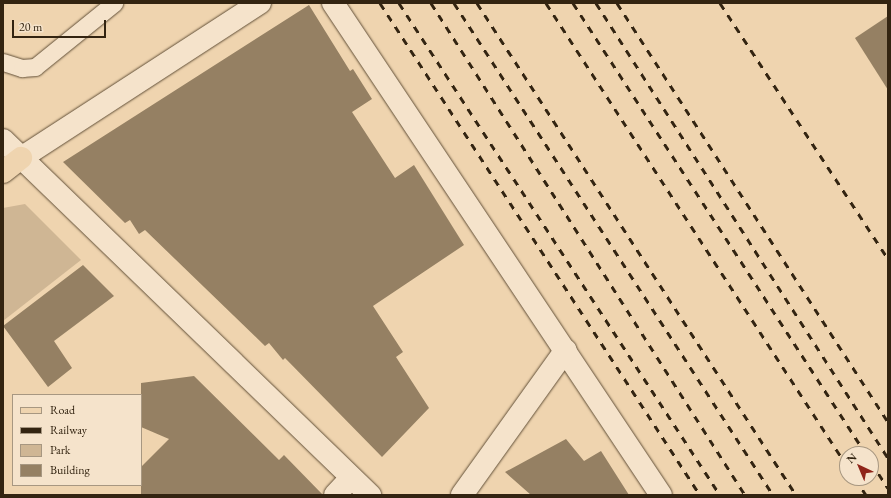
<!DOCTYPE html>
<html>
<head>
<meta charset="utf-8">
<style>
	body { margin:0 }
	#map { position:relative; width:891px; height:498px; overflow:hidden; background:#efd4af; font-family:"EB Garamond",serif }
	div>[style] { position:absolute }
	.green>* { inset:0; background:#cfb694 }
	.building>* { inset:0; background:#958063 }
	.roads { filter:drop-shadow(0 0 1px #625038) drop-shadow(0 0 1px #625038) }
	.lane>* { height:17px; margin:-8.5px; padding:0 8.5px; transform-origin:8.5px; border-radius:8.5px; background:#f5e3cb }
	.street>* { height:22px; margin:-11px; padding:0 11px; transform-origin:11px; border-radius:11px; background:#f5e3cb }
	.primary>* { height:22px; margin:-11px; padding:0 11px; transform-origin:11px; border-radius:11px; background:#efd4af }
	.rail>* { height:3px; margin-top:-1.5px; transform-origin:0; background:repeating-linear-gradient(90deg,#332411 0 7px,transparent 0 14px) }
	span { translate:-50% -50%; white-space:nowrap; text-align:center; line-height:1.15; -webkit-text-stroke:3px #f5e3cb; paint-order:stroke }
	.frame { position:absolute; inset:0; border:4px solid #332411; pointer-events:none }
	.legend { position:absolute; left:12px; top:394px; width:130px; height:92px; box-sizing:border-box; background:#f5e3cb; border:1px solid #a79781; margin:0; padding:5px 7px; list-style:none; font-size:12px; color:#332411 }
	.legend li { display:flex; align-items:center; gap:8px; height:20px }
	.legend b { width:20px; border:1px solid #a79781 }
	.north { position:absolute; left:839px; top:446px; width:40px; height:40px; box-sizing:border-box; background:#f5e3cb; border:1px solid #a79781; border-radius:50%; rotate:316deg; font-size:11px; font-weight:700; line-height:16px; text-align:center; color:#332411 }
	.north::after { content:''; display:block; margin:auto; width:14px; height:18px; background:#8f2418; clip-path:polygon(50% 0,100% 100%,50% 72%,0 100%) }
	.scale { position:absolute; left:12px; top:20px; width:94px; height:18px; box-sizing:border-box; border:2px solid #332411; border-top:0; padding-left:5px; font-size:12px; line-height:14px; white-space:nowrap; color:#332411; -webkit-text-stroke:3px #f5e3cb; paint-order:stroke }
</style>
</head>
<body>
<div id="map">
	<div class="green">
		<div style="clip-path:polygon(25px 204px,81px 260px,3px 321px,3px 208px)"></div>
	</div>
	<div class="building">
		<div style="clip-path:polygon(309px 5px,350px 71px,353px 69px,372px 99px,352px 112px,395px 178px,414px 165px,464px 245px,373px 306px,403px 352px,396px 357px,429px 408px,382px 457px,285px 358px,283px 360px,269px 343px,265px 346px,145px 230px,139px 234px,130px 220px,125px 223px,63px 162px)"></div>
		<div style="clip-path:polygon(888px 16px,888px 90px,855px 38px)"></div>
		<div style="clip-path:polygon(83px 265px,114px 296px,54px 341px,72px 368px,48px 387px,3px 326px)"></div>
		<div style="clip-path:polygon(194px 376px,279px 460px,284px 455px,323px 495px,141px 495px,141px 467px,169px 439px,141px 427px,141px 383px)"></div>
		<div style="clip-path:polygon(566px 439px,584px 461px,601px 451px,629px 495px,531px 495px,505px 472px)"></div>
	</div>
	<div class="roads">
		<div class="lane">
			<div style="left:3px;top:62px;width:20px;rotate:18deg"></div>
			<div style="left:22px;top:68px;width:13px;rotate:-4deg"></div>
			<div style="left:35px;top:67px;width:102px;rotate:-39deg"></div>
		</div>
		<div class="street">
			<div style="left:333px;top:3px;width:591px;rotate:56.31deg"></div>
			<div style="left:3px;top:140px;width:511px;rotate:44.05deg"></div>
			<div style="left:21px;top:158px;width:285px;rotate:-33deg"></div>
			<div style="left:335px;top:495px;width:23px;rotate:-47deg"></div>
			<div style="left:462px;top:495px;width:178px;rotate:-54.4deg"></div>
		</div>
		<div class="primary">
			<div style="left:3px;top:172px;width:23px;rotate:-38deg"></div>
		</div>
	</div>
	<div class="rail">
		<div style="left:380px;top:3px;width:587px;rotate:56.96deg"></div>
		<div style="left:399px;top:3px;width:587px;rotate:56.88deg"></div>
		<div style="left:431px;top:3px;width:584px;rotate:57.45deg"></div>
		<div style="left:454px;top:3px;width:586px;rotate:57.04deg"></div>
		<div style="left:477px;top:3px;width:586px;rotate:57.04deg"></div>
		<div style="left:546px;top:3px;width:552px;rotate:56.97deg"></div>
		<div style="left:573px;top:3px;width:538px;rotate:56.99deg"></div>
		<div style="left:596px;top:3px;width:541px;rotate:57.31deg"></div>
		<div style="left:617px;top:3px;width:499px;rotate:57.1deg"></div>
		<div style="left:720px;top:3px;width:306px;rotate:56.7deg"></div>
		<div style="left:871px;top:462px;width:31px;rotate:57deg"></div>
		<div style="left:855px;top:478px;width:20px;rotate:57deg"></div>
	</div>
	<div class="frame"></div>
	<ul class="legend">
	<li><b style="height:5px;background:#efd4af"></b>Road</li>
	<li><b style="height:5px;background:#332411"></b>Railway</li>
	<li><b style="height:11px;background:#cfb694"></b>Park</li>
	<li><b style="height:11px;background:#958063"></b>Building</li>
	</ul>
	<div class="north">N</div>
	<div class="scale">20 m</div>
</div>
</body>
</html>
